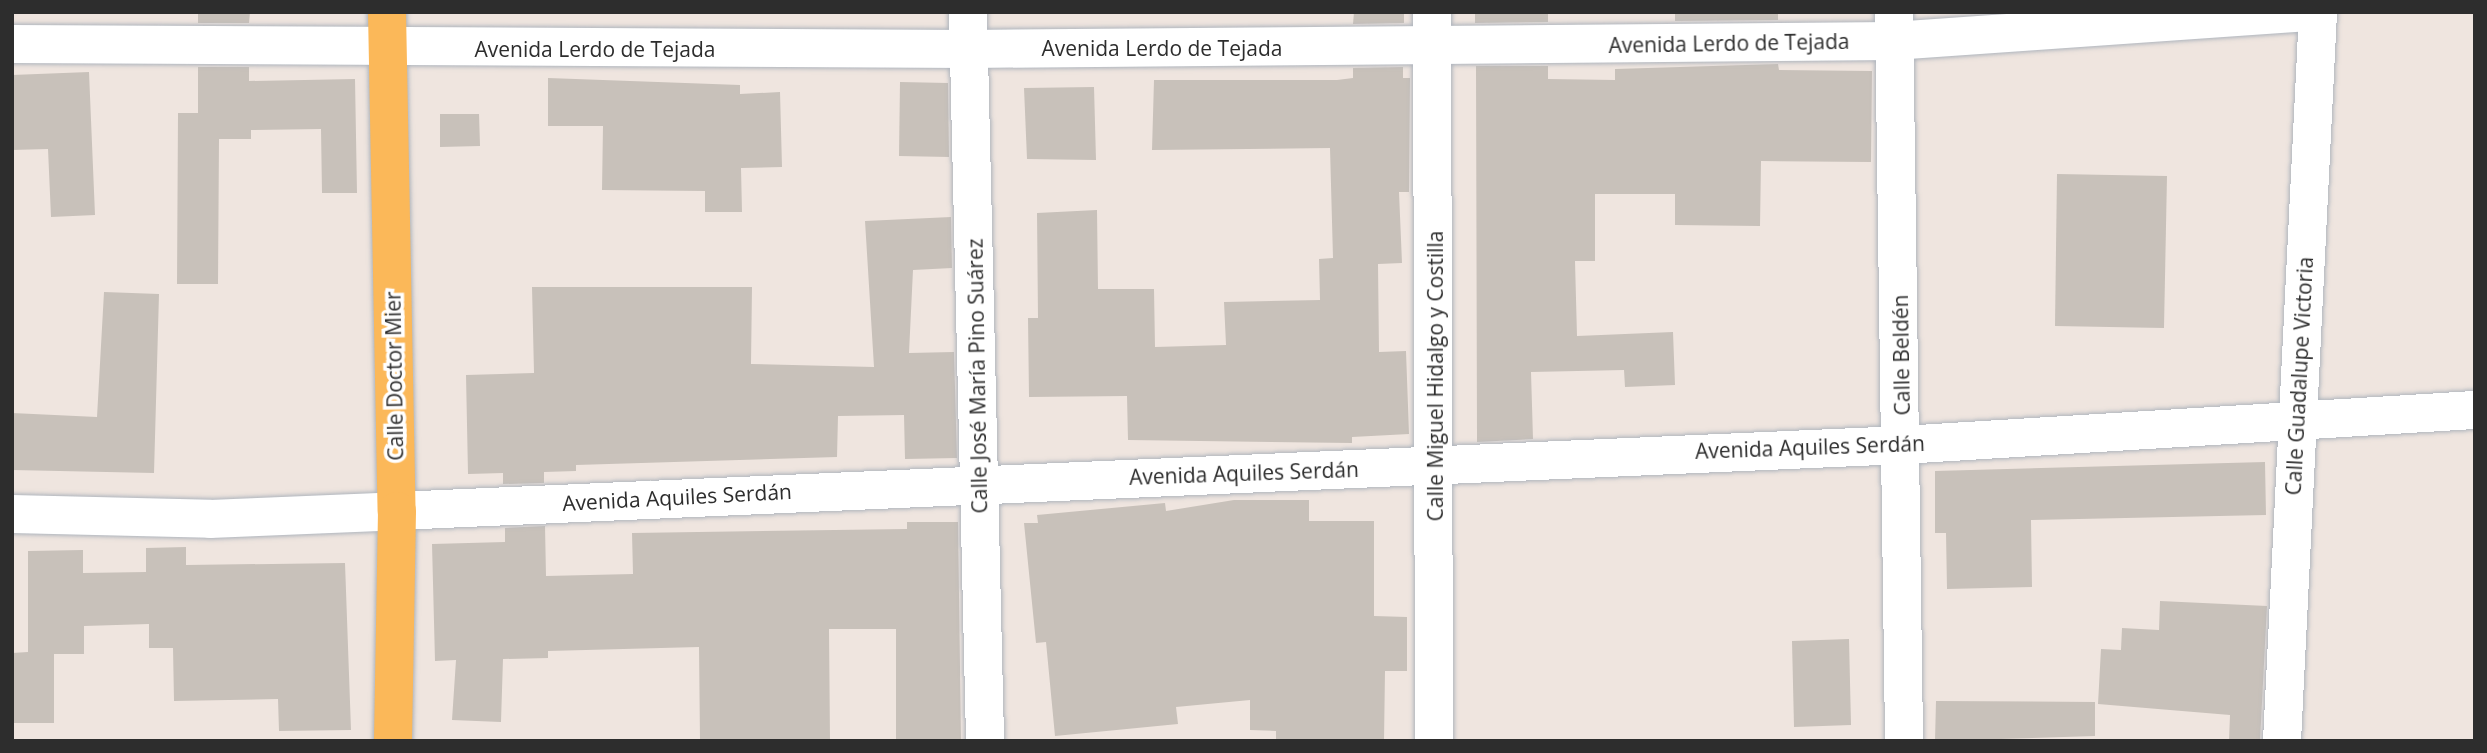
<!DOCTYPE html>
<html>
<head>
<meta charset="utf-8">
<style>
	body { margin:0 }
	#map { position:relative; width:2487px; height:753px; overflow:hidden; background:#efe5df; font-family:"Open Sans",sans-serif }
	div>[style] { position:absolute }
	.building>* { inset:0; background:#c8c1ba }
	.roads { filter:drop-shadow(0 0 2px #afb5bd) drop-shadow(0 0 2px #afb5bd) }
	.minor>* { height:38px; margin:-19px; padding:0 19px; transform-origin:19px; border-radius:19px; background:#fff }
	.major>* { height:38px; margin:-19px; padding:0 19px; transform-origin:19px; border-radius:19px; background:#fbb859 }
	span { translate:-50% -50%; white-space:nowrap; text-align:center; line-height:1.15; -webkit-text-stroke:7px #fff; paint-order:stroke }
	.street-label { font-size:21px; color:#2d2d2d }
	.frame { position:absolute; inset:0; border:14px solid #2d2d2d; pointer-events:none }
</style>
</head>
<body>
<div id="map">
	<div class="building">
		<div style="clip-path:polygon(198px 12px,250px 12px,249px 23px,198px 23px)"></div>
		<div style="clip-path:polygon(1354px 12px,1404px 12px,1404px 23px,1353px 24px)"></div>
		<div style="clip-path:polygon(1475px 12px,1548px 12px,1548px 22px,1475px 23px)"></div>
		<div style="clip-path:polygon(1675px 12px,1778px 12px,1778px 20px,1675px 21px)"></div>
		<div style="clip-path:polygon(1778px 64px,1779px 70px,1872px 71px,1871px 162px,1761px 161px,1760px 226px,1675px 225px,1675px 194px,1595px 194px,1595px 261px,1575px 261px,1577px 336px,1673px 332px,1675px 385px,1625px 387px,1624px 370px,1531px 372px,1533px 439px,1477px 442px,1476px 66px,1548px 66px,1548px 79px,1615px 80px,1615px 69px)"></div>
		<div style="clip-path:polygon(198px 67px,249px 67px,249px 81px,355px 79px,357px 193px,322px 193px,321px 129px,251px 130px,251px 139px,219px 139px,218px 284px,177px 284px,178px 113px,198px 113px)"></div>
		<div style="clip-path:polygon(1403px 67px,1403px 78px,1410px 78px,1409px 192px,1399px 192px,1402px 263px,1378px 264px,1379px 352px,1406px 351px,1409px 434px,1352px 437px,1352px 443px,1128px 440px,1127px 396px,1029px 397px,1028px 318px,1038px 318px,1037px 213px,1097px 210px,1098px 289px,1154px 289px,1155px 347px,1226px 345px,1224px 302px,1320px 300px,1319px 259px,1333px 258px,1330px 148px,1152px 150px,1154px 80px,1337px 80px,1353px 78px,1353px 68px)"></div>
		<div style="clip-path:polygon(89px 72px,95px 215px,51px 217px,48px 149px,12px 150px,12px 75px)"></div>
		<div style="clip-path:polygon(548px 78px,740px 85px,740px 94px,780px 92px,782px 167px,741px 168px,742px 212px,705px 212px,705px 191px,602px 190px,603px 126px,548px 126px)"></div>
		<div style="clip-path:polygon(900px 82px,948px 83px,949px 157px,899px 156px)"></div>
		<div style="clip-path:polygon(1094px 87px,1096px 160px,1027px 159px,1024px 88px)"></div>
		<div style="clip-path:polygon(440px 114px,479px 114px,480px 146px,440px 147px)"></div>
		<div style="clip-path:polygon(2057px 174px,2167px 176px,2164px 328px,2055px 326px)"></div>
		<div style="clip-path:polygon(951px 217px,952px 268px,913px 270px,909px 353px,954px 352px,957px 458px,905px 459px,904px 415px,838px 416px,837px 457px,576px 465px,576px 471px,544px 472px,544px 483px,503px 484px,503px 473px,468px 474px,466px 375px,534px 373px,532px 287px,752px 287px,751px 364px,874px 367px,865px 221px)"></div>
		<div style="clip-path:polygon(104px 292px,159px 294px,154px 473px,12px 470px,12px 413px,97px 417px)"></div>
		<div style="clip-path:polygon(2265px 462px,2266px 515px,2031px 520px,2032px 587px,1947px 589px,1946px 533px,1935px 533px,1935px 471px)"></div>
		<div style="clip-path:polygon(1234px 500px,1309px 500px,1309px 521px,1374px 521px,1374px 616px,1407px 617px,1407px 671px,1385px 671px,1384px 741px,1276px 741px,1276px 731px,1250px 730px,1250px 700px,1176px 707px,1178px 724px,1055px 736px,1046px 642px,1036px 643px,1024px 523px,1038px 523px,1037px 515px,1165px 503px,1166px 511px)"></div>
		<div style="clip-path:polygon(907px 522px,958px 522px,961px 741px,896px 741px,896px 629px,829px 629px,830px 741px,700px 741px,699px 647px,548px 651px,548px 658px,503px 659px,501px 722px,452px 720px,456px 660px,435px 661px,432px 544px,505px 542px,505px 528px,545px 526px,546px 576px,633px 574px,632px 533px,907px 529px)"></div>
		<div style="clip-path:polygon(186px 547px,186px 565px,345px 563px,351px 730px,279px 731px,278px 699px,174px 701px,173px 648px,149px 648px,149px 624px,84px 626px,84px 654px,54px 654px,54px 723px,12px 723px,12px 653px,28px 652px,28px 551px,83px 550px,83px 573px,146px 572px,146px 548px)"></div>
		<div style="clip-path:polygon(2160px 601px,2267px 606px,2260px 741px,2229px 741px,2230px 715px,2098px 704px,2101px 649px,2121px 650px,2122px 628px,2159px 630px)"></div>
		<div style="clip-path:polygon(1849px 639px,1851px 725px,1794px 727px,1792px 641px)"></div>
		<div style="clip-path:polygon(1936px 701px,2095px 702px,2095px 736px,1935px 741px)"></div>
	</div>
	<div class="roads">
		<div class="minor">
			<div style="left:968px;top:12px;width:729px;rotate:88.66deg"></div>
			<div style="left:1432px;top:12px;width:729px;rotate:89.84deg"></div>
			<div style="left:1894px;top:12px;width:729px;rotate:89.21deg"></div>
			<div style="left:12px;top:44px;width:957px;rotate:0.3deg"></div>
			<div style="left:969px;top:49px;width:925px;rotate:-0.5deg"></div>
			<div style="left:1894px;top:41px;width:418px;rotate:-4deg"></div>
			<div style="left:12px;top:514px;width:198px;rotate:1.4deg"></div>
			<div style="left:210px;top:519px;width:187px;rotate:-2.4deg"></div>
			<div style="left:397px;top:511px;width:1506px;rotate:-2.51deg"></div>
			<div style="left:1902px;top:445px;width:574px;rotate:-3.5deg"></div>
			<div style="left:2282px;top:741px;width:730px;rotate:-87.17deg"></div>
		</div>
		<div class="major">
			<div style="left:387px;top:12px;width:499px;rotate:88.9deg"></div>
			<div style="left:397px;top:511px;width:230px;rotate:91deg"></div>
		</div>
	</div>
	<div class="street-label">
		<span style="left:1729px;top:43px;rotate:-1deg">Avenida Lerdo de Tejada</span>
		<span style="left:1162px;top:48px">Avenida Lerdo de Tejada</span>
		<span style="left:595px;top:49px">Avenida Lerdo de Tejada</span>
		<span style="left:1901px;top:355px;rotate:-91deg">Calle Beldén</span>
		<span style="left:394px;top:376px;rotate:-91deg">Calle Doctor Mier</span>
		<span style="left:977px;top:376px;rotate:-91deg">Calle José María Pino Suárez</span>
		<span style="left:1435px;top:376px;rotate:-90deg">Calle Miguel Hidalgo y Costilla</span>
		<span style="left:2299px;top:376px;rotate:-87deg">Calle Guadalupe Victoria</span>
		<span style="left:1810px;top:447px;rotate:-2deg">Avenida Aquiles Serdán</span>
		<span style="left:1244px;top:473px;rotate:-2deg">Avenida Aquiles Serdán</span>
		<span style="left:677px;top:497px;rotate:-3deg">Avenida Aquiles Serdán</span>
	</div>
	<div class="frame"></div>
</div>
</body>
</html>
